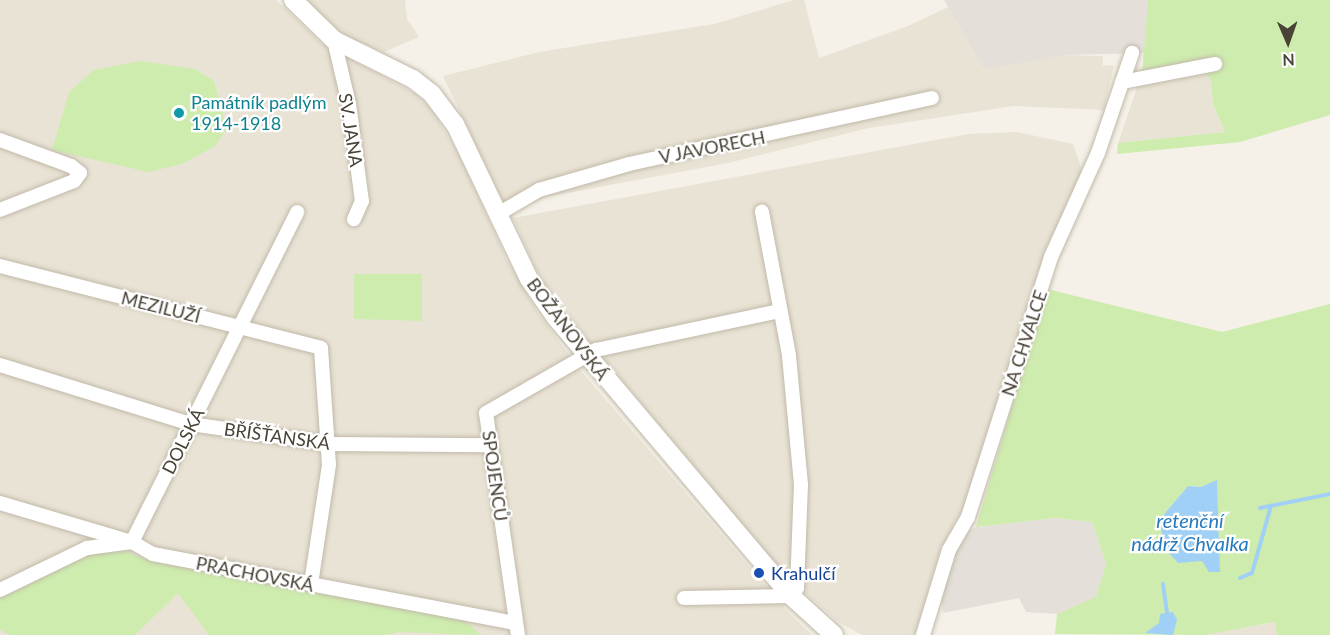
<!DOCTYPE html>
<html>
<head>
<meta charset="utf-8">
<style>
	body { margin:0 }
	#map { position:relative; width:1330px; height:635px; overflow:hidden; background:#f5f1e8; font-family:Lato,sans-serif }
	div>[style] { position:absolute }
	.residential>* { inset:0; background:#e9e3d5 }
	.industrial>* { inset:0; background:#e4e0d9 }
	.green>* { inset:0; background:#ceecae }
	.water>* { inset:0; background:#a0d0f5 }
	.stream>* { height:4px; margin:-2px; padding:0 2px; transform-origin:2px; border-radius:2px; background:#a0d0f5 }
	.roads { filter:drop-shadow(0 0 2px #c1b9a9) drop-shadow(0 0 2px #c1b9a9) }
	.minor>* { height:14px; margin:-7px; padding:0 7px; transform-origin:7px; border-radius:7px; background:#fff }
	.tertiary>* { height:18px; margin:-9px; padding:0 9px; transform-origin:9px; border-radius:9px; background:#fff }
	.dots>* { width:16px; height:16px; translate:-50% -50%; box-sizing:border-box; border:3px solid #fff; border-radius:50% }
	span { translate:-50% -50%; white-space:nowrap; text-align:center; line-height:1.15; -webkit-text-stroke:4.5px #fff; paint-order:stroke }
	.culture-label { font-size:18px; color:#0d838f }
	.left { translate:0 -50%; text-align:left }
	.street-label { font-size:18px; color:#494236 }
	.transit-label { font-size:18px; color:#164399 }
	.water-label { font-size:20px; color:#277abd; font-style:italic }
	.north { position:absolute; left:1258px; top:12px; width:60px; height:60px; -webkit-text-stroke:4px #fff; paint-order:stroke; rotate:178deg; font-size:16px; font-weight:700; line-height:24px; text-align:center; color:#494236 }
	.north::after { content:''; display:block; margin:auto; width:21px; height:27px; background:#494236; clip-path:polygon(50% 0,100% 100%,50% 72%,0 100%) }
</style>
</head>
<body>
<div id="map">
	<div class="residential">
		<div style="clip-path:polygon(0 0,276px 0,322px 44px,416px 94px,432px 110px,458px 153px,508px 262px,538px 313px,581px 371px,788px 612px,812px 635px,0 635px)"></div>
		<div style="clip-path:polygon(307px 0,405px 0,407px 19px,419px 37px,384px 52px,378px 50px,343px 35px)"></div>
		<div style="clip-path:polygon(794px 0,804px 0,819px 58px,908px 26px,948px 7px,984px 70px,1061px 55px,1103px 56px,1103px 66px,1114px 65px,1104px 110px,1014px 106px,869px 128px,728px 163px,546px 197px,509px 214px,443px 76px,539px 52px,714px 24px)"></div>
		<div style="clip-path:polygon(1200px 63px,1211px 82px,1213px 104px,1225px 132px,1118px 143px,1142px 73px)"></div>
		<div style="clip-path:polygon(1017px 132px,1073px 144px,1083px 173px,1045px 252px,967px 501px,941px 548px,915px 635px,862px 635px,840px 623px,781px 572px,575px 323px,540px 277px,513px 218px,968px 134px)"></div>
		<div style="clip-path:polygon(1276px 622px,1277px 635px,1205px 635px,1226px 631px)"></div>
	</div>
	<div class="industrial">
		<div style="clip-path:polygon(944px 0,1148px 0,1144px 53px,1065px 55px,984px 70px)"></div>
		<div style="clip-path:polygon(1055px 518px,1092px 522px,1106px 564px,1096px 598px,1057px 614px,1026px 612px,1019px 598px,943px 613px,941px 593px,946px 572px,964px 535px,976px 527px)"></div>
	</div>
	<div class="green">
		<div style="clip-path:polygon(1148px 0,1330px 0,1330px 115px,1240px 142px,1117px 154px,1118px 143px,1225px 132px,1213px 104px,1211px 82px,1200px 63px,1142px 73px)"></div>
		<div style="clip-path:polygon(141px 61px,195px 69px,214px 81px,227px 128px,215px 146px,182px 164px,148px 172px,52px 150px,69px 92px,94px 70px)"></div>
		<div style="clip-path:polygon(354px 274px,422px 274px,422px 321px,354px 319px)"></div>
		<div style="clip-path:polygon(evenodd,1047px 289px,1222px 332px,1330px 304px,1330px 635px,1277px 635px,1275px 622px,1205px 635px,1055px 634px,1057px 614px,1096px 597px,1106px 564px,1092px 522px,1055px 518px,976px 527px,1047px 289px,1188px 486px,1201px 487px,1160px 526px,1165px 513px,1188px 486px)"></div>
		<div style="clip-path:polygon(126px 551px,143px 559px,462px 618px,481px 635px,399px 632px,385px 635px,209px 635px,178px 593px,135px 635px,10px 635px,0 630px,0 594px,94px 553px)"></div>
	</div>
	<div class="water">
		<div style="clip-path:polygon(1217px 480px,1218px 518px,1220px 572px,1209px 572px,1202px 561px,1178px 563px,1167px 551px,1160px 526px,1165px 513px,1188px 486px,1201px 487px)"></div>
		<div style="clip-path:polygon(1173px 612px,1177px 620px,1173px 635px,1145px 633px,1159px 623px,1160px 614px)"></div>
	</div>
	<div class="stream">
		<div style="left:1260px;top:508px;width:71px;rotate:-11.3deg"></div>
		<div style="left:1240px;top:578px;width:13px;rotate:-23deg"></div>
		<div style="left:1252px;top:573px;width:70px;rotate:-74.2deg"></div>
		<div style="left:1163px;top:584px;width:29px;rotate:82deg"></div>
	</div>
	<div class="roads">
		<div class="minor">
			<div style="left:334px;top:40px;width:66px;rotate:76.8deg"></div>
			<div style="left:349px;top:104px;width:98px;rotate:82.4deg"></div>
			<div style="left:362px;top:201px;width:20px;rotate:114deg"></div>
			<div style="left:1122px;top:82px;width:95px;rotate:-11deg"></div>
			<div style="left:0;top:140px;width:76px;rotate:20.1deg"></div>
			<div style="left:71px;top:166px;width:11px;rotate:38deg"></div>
			<div style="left:80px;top:173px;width:10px;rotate:127deg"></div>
			<div style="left:74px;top:181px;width:79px;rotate:158.6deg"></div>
			<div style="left:498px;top:214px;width:48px;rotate:-30.3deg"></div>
			<div style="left:539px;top:190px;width:94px;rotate:-16.1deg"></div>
			<div style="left:629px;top:164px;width:310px;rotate:-12.3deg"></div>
			<div style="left:0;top:266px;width:331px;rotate:14.3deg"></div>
			<div style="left:321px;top:348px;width:117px;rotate:86.1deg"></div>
			<div style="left:329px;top:465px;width:120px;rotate:98.6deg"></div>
			<div style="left:0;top:365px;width:200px;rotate:17.2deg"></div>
			<div style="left:191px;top:424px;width:139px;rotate:8.2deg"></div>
			<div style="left:329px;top:444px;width:162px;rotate:0.4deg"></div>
			<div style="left:0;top:503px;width:138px;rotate:16.5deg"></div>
			<div style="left:132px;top:542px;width:24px;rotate:30deg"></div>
			<div style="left:153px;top:554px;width:369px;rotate:10.8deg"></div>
			<div style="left:0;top:590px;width:97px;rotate:-25.8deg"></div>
			<div style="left:87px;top:548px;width:45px;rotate:-7.6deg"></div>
			<div style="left:132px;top:542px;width:369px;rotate:-63.4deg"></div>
			<div style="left:684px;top:598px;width:107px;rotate:-1.1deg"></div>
			<div style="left:791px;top:596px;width:10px;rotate:-53deg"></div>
			<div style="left:797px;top:588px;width:103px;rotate:-87.8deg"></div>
			<div style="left:801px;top:485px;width:131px;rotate:-95.3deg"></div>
			<div style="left:789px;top:355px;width:146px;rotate:-100.7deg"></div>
			<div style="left:518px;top:635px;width:224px;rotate:-98.2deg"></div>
			<div style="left:486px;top:413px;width:127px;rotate:-29.8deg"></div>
			<div style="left:596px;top:350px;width:187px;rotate:-12deg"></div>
			<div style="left:923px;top:635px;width:89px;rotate:-73deg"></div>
			<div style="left:949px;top:550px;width:38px;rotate:-60deg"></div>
			<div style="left:968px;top:517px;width:273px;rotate:-72.3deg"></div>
			<div style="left:1051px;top:257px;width:114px;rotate:-65.7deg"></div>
			<div style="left:1098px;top:153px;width:106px;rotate:-71.2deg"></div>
		</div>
		<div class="tertiary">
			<div style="left:293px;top:0;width:57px;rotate:44.3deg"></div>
			<div style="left:334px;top:40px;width:88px;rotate:26.3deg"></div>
			<div style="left:413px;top:79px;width:24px;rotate:38deg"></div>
			<div style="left:432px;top:94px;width:38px;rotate:53deg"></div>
			<div style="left:455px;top:124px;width:172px;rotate:64.5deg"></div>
			<div style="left:529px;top:279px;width:47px;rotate:55.3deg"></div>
			<div style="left:556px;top:318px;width:364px;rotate:49.8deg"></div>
			<div style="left:791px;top:596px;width:58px;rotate:42.2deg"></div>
		</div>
	</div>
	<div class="dots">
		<div style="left:179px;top:113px;background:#0f9aa8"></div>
		<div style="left:759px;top:573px;background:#1a4fb4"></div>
	</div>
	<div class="culture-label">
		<span class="left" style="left:191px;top:113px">Památník padlým<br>1914-1918</span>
	</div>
	<div class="street-label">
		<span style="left:351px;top:130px;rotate:81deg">SV. JANA</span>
		<span style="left:712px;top:147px;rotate:-11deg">V JAVORECH</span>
		<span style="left:161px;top:307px;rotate:14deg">MEZILUŽÍ</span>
		<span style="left:568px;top:329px;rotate:53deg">BOŽANOVSKÁ</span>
		<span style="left:1024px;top:343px;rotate:-72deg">NA CHVALCE</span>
		<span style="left:277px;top:436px;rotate:8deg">BŘÍŠŤANSKÁ</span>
		<span style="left:183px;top:441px;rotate:-63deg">DOLSKÁ</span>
		<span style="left:495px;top:476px;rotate:82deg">SPOJENCŮ</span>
		<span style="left:255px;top:574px;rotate:11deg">PRACHOVSKÁ</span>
	</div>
	<div class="transit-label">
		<span class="left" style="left:771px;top:573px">Krahulčí</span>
	</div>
	<div class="water-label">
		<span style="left:1190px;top:532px">retenční<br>nádrž Chvalka</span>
	</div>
	<div class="north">N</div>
</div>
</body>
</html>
